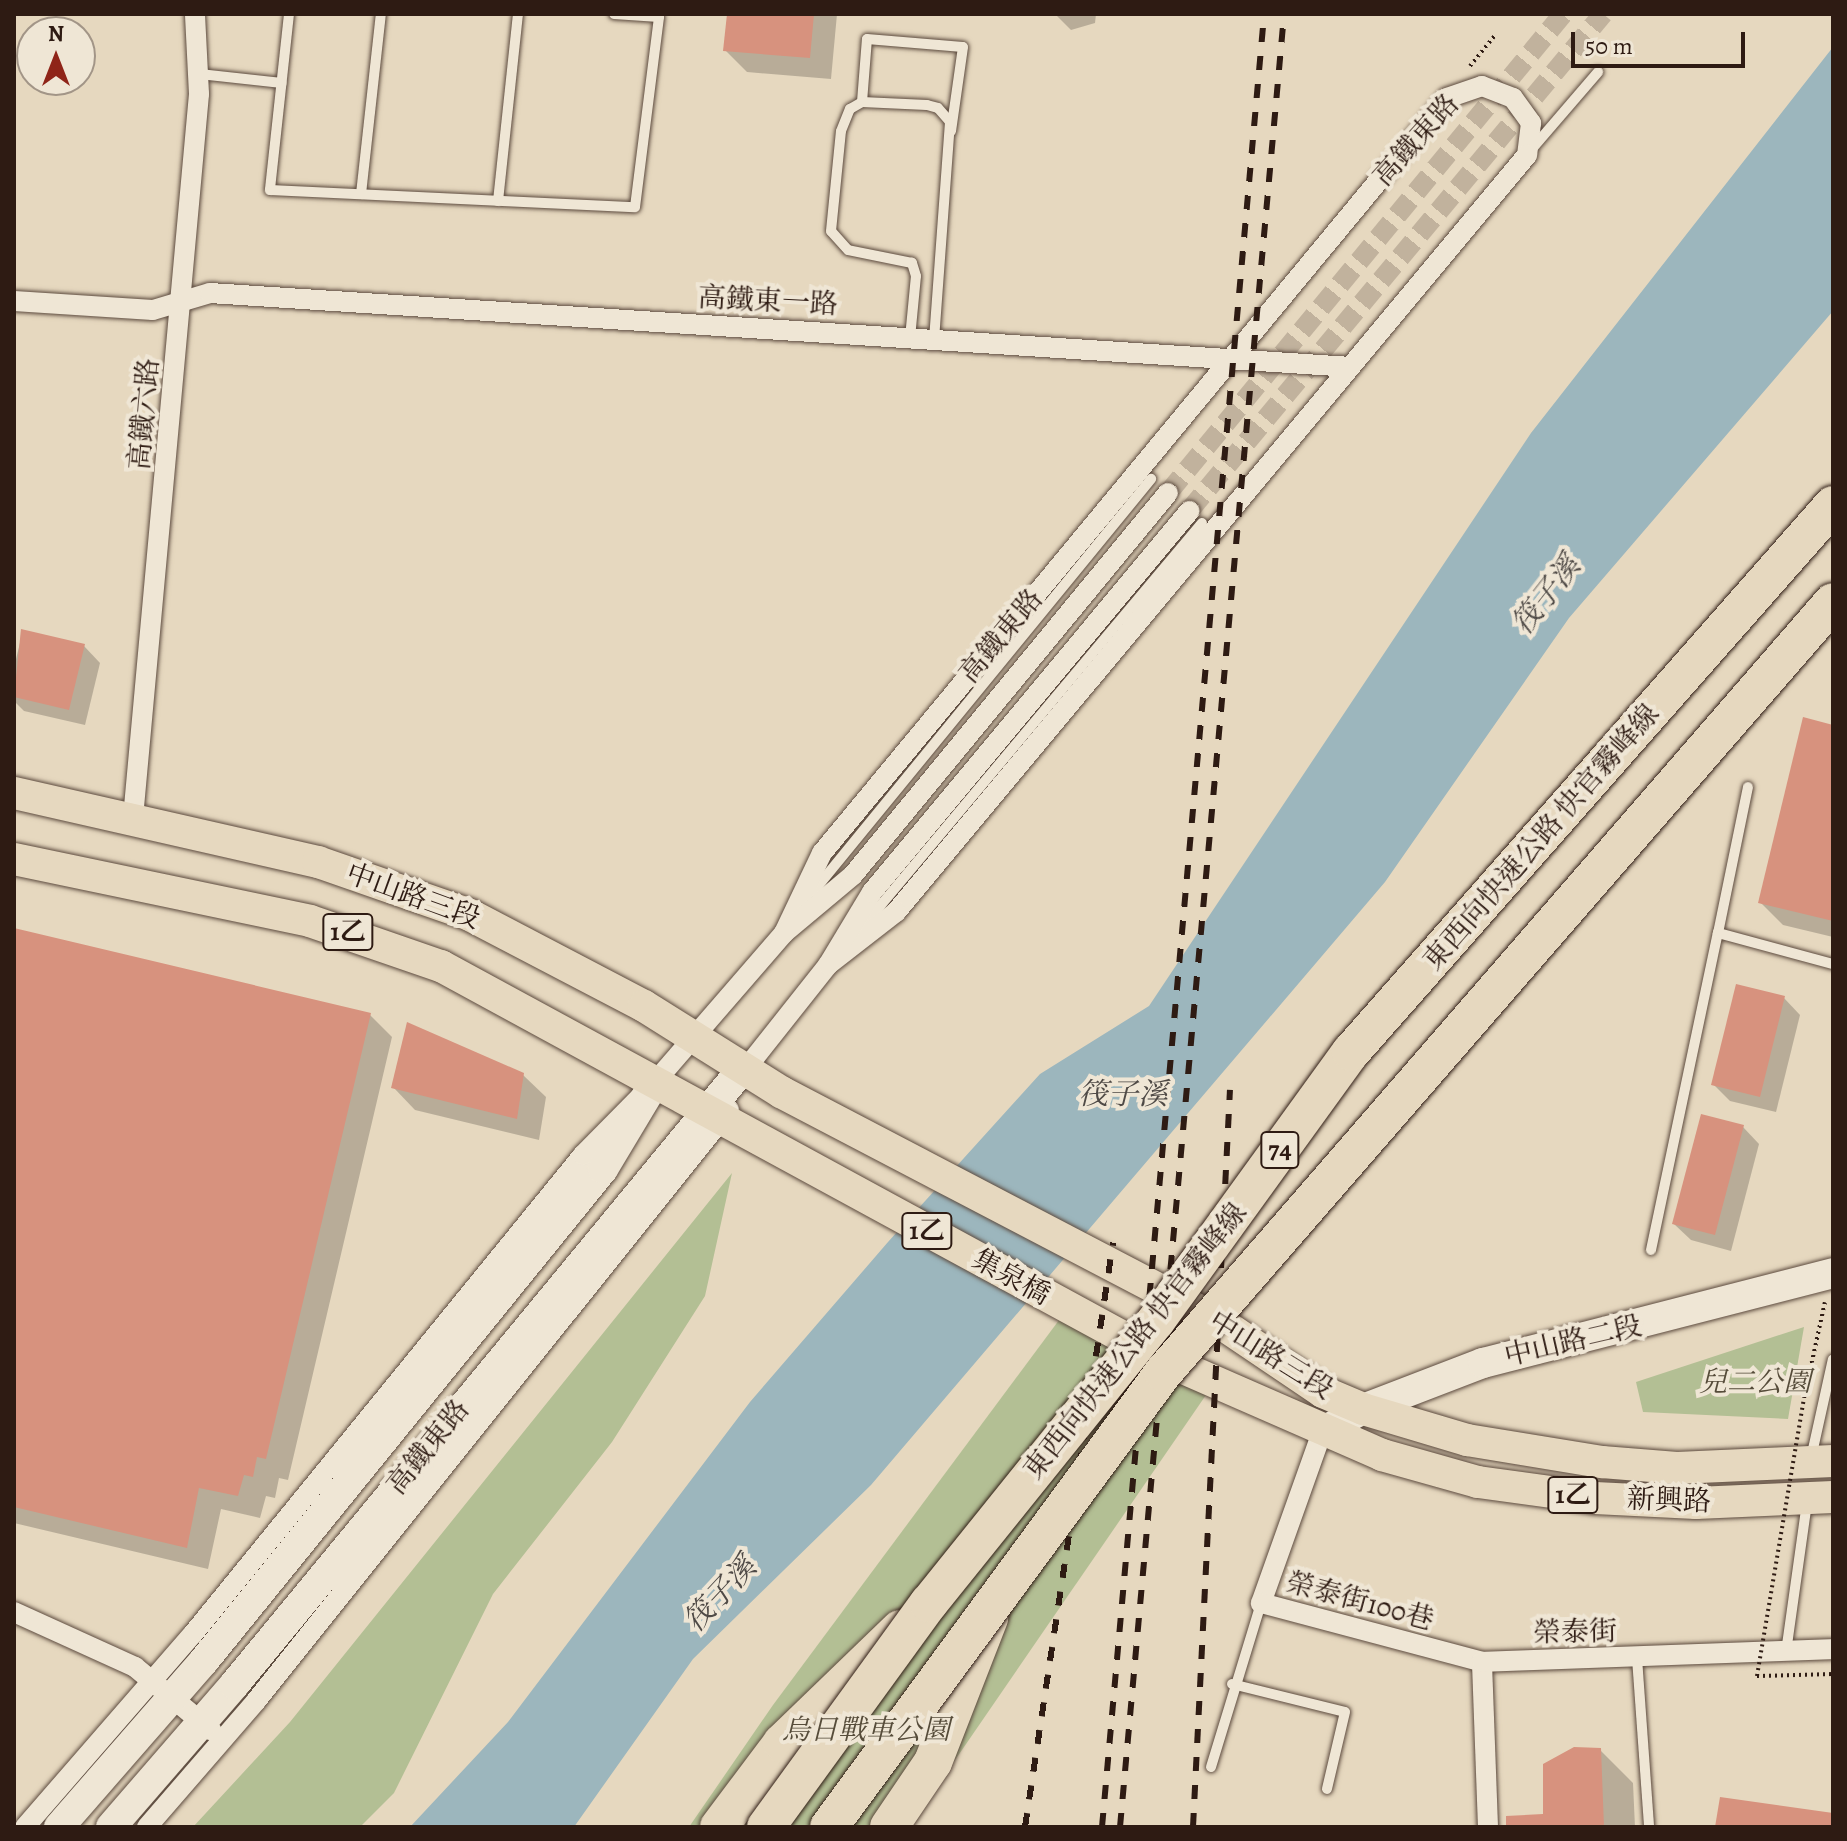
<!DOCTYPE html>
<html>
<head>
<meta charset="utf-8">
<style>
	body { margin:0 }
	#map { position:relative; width:1847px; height:1841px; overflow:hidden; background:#e6d8bf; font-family:Alegreya,"Noto Serif TC",serif }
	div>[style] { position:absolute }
	.green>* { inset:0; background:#b3bf94 }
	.water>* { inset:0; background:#9cb6bd }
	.shadow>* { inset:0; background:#0003 }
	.building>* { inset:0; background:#d7927e }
	.street-tunnel>* { height:20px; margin-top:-10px; transform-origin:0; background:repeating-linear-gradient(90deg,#c1b29d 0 20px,transparent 0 30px) }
	.path>* { height:4px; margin-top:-2px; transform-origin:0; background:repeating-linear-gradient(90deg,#2e1b13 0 2px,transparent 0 6px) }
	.roads { filter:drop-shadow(0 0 2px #5c4a3e) drop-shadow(0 0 2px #5c4a3e) }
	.lane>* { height:10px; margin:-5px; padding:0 5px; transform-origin:5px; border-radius:5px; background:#efe6d5 }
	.street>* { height:20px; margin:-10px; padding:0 10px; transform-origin:10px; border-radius:10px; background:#efe6d5 }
	.secondary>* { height:30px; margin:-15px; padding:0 15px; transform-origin:15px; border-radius:15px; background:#efe6d5 }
	.primary>* { height:32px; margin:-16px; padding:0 16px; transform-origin:16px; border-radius:16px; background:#e6d8bf }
	.highway>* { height:38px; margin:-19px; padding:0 19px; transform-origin:19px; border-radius:19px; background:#e6d8bf }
	.rail>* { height:6px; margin-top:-3px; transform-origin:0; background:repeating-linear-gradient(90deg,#2e1b13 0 14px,transparent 0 28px) }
	.path-bridge>* { height:4px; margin-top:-2px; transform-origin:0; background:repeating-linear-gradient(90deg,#2e1b13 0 2px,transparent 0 6px) }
	.bridges { filter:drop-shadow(0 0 2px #2e1b13) drop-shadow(0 0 2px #2e1b13) }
	.highway-bridge>* { height:38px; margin:-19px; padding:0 19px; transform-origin:19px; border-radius:19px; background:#e6d8bf }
	span { translate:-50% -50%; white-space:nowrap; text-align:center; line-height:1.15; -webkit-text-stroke:8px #efe6d5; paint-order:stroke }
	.shield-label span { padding:2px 6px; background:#efe6d5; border:2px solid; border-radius:6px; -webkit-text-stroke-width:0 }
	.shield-label { font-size:26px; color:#2e1b13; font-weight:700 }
	.street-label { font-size:28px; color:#2e1b13 }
	.park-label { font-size:28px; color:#564c3a; font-style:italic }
	.water-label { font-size:30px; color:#4f4a46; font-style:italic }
	.frame { position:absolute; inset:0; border:16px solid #2e1b13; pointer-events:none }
	.north { position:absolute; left:16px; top:16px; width:80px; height:80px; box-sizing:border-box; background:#efe6d5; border:2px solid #a29587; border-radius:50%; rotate:0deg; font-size:22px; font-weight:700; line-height:32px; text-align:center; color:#2e1b13 }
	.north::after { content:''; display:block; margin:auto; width:28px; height:36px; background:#8f2418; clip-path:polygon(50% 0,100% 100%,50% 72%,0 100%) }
	.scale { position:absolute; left:1571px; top:32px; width:174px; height:36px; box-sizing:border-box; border:4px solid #2e1b13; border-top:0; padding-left:10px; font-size:24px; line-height:28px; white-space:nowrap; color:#2e1b13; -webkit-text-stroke:6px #efe6d5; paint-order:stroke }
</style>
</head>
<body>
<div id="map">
	<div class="green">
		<div style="clip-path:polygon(732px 1173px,705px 1296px,612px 1442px,493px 1594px,394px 1793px,360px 1827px,193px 1827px,290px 1722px)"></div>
		<div style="clip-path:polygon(1065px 1312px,1217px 1379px,909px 1827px,689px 1827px,773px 1705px)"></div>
		<div style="clip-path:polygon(1804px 1327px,1788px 1419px,1643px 1412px,1636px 1382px)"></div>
	</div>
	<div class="water">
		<div style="clip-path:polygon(1833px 47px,1833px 311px,1569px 618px,1385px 882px,871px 1485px,693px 1659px,574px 1827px,410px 1827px,508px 1722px,750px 1402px,888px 1242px,1040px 1074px,1149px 1006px,1531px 433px)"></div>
	</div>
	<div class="shadow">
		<div style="clip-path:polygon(729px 14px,837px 14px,831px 79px,747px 72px,725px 50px)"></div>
		<div style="clip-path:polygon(1055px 14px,1096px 14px,1095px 23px,1071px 30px)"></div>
		<div style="clip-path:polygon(23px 631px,84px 646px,100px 663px,85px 725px,24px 711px,14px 701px,14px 667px)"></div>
		<div style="clip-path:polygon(1833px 727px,1833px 937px,1783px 925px,1761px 903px)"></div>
		<div style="clip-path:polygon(14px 930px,370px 1015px,392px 1037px,288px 1480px,279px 1478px,275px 1498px,266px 1496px,260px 1518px,221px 1509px,208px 1569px,14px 1523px)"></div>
		<div style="clip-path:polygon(1784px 998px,1800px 1015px,1776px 1112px,1730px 1101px,1713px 1084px)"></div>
		<div style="clip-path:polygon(523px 1075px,546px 1097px,539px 1140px,415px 1110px,393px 1087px)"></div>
		<div style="clip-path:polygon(1743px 1127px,1759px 1144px,1731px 1251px,1691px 1240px,1674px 1224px)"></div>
		<div style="clip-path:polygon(1600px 1750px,1633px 1783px,1635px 1827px,1508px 1827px,1545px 1816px)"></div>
	</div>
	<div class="building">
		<div style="clip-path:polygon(727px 14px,814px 14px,810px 58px,723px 51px)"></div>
		<div style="clip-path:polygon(21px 629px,85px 644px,69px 710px,14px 697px)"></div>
		<div style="clip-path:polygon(1803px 717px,1833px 725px,1833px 921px,1758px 903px)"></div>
		<div style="clip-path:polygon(14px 928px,371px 1013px,266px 1459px,257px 1457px,253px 1477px,244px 1475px,238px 1496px,199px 1488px,187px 1548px,14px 1507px)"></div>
		<div style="clip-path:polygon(1736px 984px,1785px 996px,1760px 1097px,1711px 1085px)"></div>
		<div style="clip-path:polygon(407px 1022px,524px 1073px,517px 1119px,391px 1088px)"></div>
		<div style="clip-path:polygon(1701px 1114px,1744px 1125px,1715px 1235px,1672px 1224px)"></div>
		<div style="clip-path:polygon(1574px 1747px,1601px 1748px,1604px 1827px,1506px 1827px,1506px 1816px,1543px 1814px,1543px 1764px)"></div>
		<div style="clip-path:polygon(1720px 1797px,1833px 1813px,1833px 1827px,1715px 1827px)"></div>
	</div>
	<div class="street-tunnel">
		<div style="left:1168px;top:493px;width:621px;rotate:-50.49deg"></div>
		<div style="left:1189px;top:511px;width:647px;rotate:-50.21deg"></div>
	</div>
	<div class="path">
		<div style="left:1470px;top:66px;width:41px;rotate:-50.9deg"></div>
		<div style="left:1804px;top:1398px;width:98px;rotate:-77.7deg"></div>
		<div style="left:1757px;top:1676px;width:76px;rotate:-1.5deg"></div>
	</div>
	<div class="roads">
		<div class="lane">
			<div style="left:289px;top:14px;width:177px;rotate:96.2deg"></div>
			<div style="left:270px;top:190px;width:365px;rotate:2.7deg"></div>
			<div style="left:635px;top:207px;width:192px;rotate:-82.8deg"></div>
			<div style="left:659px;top:17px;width:45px;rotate:-176.2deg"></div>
			<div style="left:200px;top:74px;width:82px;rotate:6.3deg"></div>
			<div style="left:862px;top:102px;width:63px;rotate:-85.5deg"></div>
			<div style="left:867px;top:39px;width:96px;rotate:4.8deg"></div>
			<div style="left:963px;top:47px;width:85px;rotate:98.1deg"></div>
			<div style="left:1531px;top:150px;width:103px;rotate:-49.3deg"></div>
			<div style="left:361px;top:194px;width:181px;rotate:-83.7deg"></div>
			<div style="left:498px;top:201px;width:188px;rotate:-83.9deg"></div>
			<div style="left:910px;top:338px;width:62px;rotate:-84.5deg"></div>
			<div style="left:916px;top:276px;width:14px;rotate:-107deg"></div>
			<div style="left:912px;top:263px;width:65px;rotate:-168.5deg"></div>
			<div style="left:848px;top:250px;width:25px;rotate:-132deg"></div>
			<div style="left:831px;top:231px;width:100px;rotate:-84.3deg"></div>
			<div style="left:841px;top:131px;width:24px;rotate:-68deg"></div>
			<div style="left:850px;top:109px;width:14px;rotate:-30deg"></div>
			<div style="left:862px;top:102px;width:65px;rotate:2.6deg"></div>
			<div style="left:927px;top:105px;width:11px;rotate:15deg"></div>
			<div style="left:938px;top:108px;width:18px;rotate:49deg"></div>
			<div style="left:950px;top:122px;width:218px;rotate:94.2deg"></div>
			<div style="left:813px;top:892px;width:534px;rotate:-50.7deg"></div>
			<div style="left:859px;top:931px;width:533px;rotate:-49.95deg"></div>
			<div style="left:1718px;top:933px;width:149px;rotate:-78.4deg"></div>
			<div style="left:1651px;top:1250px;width:324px;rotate:-78.1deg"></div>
			<div style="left:1718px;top:933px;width:119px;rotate:15.1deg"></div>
			<div style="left:1811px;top:1458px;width:101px;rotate:-77.5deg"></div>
			<div style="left:1786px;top:1652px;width:150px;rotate:-82deg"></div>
			<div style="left:1637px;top:1658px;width:169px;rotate:85.9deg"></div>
			<div style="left:1232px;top:1684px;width:116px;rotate:13.9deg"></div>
			<div style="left:1345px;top:1712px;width:79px;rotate:103.2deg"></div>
			<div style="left:1211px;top:1767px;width:171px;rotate:-73deg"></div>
		</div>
		<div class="street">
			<div style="left:14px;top:301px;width:139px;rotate:3.7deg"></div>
			<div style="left:153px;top:310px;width:59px;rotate:-16.6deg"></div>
			<div style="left:210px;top:293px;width:1142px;rotate:3.71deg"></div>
			<div style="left:133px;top:818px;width:727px;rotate:-84.79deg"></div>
			<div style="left:199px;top:94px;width:80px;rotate:-92.9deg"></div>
			<div style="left:784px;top:933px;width:89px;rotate:-64.6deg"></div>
			<div style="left:822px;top:853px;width:980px;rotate:-50.38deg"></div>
			<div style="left:1447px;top:98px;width:37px;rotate:-19deg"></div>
			<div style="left:1482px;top:86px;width:33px;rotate:21deg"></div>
			<div style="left:1513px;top:98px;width:31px;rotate:54deg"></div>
			<div style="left:1531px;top:123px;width:32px;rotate:97deg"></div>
			<div style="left:1527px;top:155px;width:985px;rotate:129.81deg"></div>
			<div style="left:896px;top:912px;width:86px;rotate:142.1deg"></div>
			<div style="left:740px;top:1076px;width:142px;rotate:-51.6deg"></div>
			<div style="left:828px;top:965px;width:85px;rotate:-58.9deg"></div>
			<div style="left:872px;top:892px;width:496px;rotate:-50.2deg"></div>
			<div style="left:1322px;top:1432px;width:182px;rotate:109.6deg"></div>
			<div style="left:1261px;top:1603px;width:229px;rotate:14.9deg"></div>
			<div style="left:14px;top:1612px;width:133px;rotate:24.4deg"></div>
			<div style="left:135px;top:1667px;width:99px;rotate:39.7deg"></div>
			<div style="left:25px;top:1827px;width:256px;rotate:-49deg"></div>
			<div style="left:193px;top:1634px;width:618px;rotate:-50.85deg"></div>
			<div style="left:583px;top:1155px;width:103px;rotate:-45.4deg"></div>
			<div style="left:655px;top:1082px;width:197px;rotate:-49.1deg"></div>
			<div style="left:784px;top:933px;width:90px;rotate:-40deg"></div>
			<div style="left:853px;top:875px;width:495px;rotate:-50.5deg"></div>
			<div style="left:147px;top:1827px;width:167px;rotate:-49.1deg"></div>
			<div style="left:256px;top:1701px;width:757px;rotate:-51.33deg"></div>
			<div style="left:1488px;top:1827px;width:165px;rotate:-92.1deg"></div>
			<div style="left:1482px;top:1662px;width:351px;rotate:-2.1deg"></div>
		</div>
		<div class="secondary">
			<div style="left:1322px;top:1432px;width:47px;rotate:-29.3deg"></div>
			<div style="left:1363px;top:1409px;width:129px;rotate:-21deg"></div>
			<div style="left:1483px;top:1363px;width:361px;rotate:-14.4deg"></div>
			<div style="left:59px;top:1827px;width:219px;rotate:-48.9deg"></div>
			<div style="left:203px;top:1662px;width:635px;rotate:-50.95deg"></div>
			<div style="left:603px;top:1169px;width:101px;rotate:-59.1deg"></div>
			<div style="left:111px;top:1827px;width:188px;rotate:-49.1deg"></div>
			<div style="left:234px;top:1685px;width:801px;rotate:-50.47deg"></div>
		</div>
		<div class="primary">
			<div style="left:14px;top:793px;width:312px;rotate:12.8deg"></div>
			<div style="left:318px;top:862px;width:161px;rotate:19.2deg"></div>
			<div style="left:470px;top:915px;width:196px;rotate:27.6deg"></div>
			<div style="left:644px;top:1006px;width:162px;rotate:32.1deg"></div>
			<div style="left:781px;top:1092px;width:486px;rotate:27.6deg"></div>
			<div style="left:1212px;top:1317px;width:134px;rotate:34deg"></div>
			<div style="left:1323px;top:1392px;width:43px;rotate:23deg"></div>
			<div style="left:1363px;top:1409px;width:109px;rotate:16.6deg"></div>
			<div style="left:1467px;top:1440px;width:137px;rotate:9.3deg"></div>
			<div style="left:1602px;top:1462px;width:75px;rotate:4.6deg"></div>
			<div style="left:1677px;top:1468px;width:156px;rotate:-2.6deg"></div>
			<div style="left:14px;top:859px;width:302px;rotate:11.8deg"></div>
			<div style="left:310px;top:921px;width:139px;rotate:19deg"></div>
			<div style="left:441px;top:966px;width:824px;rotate:28.55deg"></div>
			<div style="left:1165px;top:1360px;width:237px;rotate:23.6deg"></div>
			<div style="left:1382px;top:1455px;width:100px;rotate:15.7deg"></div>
			<div style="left:1478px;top:1482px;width:118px;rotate:7.8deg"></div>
			<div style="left:1595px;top:1498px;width:101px;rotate:2.8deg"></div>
			<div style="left:1696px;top:1503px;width:137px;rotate:-2.5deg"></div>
		</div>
		<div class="highway">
			<div style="left:719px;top:1827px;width:105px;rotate:-53.1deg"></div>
			<div style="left:782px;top:1743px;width:164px;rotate:-44deg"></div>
			<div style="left:889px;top:1827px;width:78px;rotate:-55.9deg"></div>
			<div style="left:933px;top:1762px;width:155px;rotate:-68.7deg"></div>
		</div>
	</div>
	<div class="rail">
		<div style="left:1025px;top:1827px;width:591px;rotate:-81.43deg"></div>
		<div style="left:1102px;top:1827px;width:1820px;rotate:-84.89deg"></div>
		<div style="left:1120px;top:1827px;width:1820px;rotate:-84.83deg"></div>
		<div style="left:1193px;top:1827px;width:738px;rotate:-87.13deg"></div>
	</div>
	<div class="path-bridge">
		<div style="left:1757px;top:1676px;width:282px;rotate:-80.4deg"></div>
	</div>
	<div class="bridges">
		<div class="highway-bridge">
			<div style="left:766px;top:1827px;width:277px;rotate:-54deg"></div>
			<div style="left:929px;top:1603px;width:362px;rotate:-51.2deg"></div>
			<div style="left:1156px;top:1321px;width:332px;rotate:-54.1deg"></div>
			<div style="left:1351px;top:1052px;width:729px;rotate:-48.61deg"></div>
			<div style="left:829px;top:1827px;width:564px;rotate:-53.66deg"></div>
			<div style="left:1163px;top:1373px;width:1021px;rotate:-49.01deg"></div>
		</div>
	</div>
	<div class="shield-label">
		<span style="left:348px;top:932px">1乙</span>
		<span style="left:1280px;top:1150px">74</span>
		<span style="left:927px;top:1231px">1乙</span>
		<span style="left:1573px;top:1495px">1乙</span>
	</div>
	<div class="street-label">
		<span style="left:1416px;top:140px;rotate:-48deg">高鐵東路</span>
		<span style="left:768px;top:301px;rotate:3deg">高鐵東一路</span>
		<span style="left:144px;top:414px;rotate:-85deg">高鐵六路</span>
		<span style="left:1001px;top:636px;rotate:-50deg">高鐵東路</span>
		<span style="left:1541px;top:837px;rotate:-49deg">東西向快速公路 快官霧峰線</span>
		<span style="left:413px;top:896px;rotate:20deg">中山路三段</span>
		<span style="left:1011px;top:1277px;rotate:29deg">集泉橋</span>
		<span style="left:1135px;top:1341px;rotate:-52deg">東西向快速公路 快官霧峰線</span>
		<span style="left:1573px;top:1341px;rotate:-13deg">中山路二段</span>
		<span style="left:1271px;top:1355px;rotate:32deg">中山路三段</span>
		<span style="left:428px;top:1447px;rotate:-51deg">高鐵東路</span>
		<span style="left:1669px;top:1500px;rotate:2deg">新興路</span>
		<span style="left:1360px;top:1601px;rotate:15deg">榮泰街100巷</span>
		<span style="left:1575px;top:1632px;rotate:-1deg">榮泰街</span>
	</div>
	<div class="park-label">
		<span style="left:1755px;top:1382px">兒二公園</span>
		<span style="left:866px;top:1730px">烏日戰車公園</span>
	</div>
	<div class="water-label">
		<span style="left:1546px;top:595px;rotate:-52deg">筏子溪</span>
		<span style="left:1123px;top:1094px">筏子溪</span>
		<span style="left:720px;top:1594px;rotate:-47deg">筏子溪</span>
	</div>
	<div class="frame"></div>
	<div class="north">N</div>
	<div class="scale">50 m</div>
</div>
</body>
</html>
